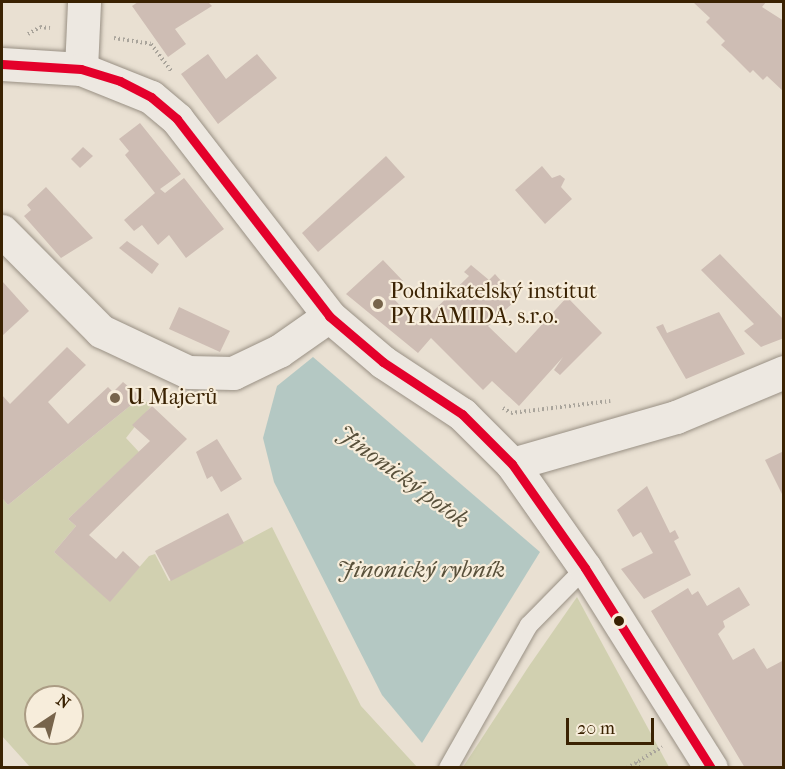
<!DOCTYPE html>
<html>
<head>
<meta charset="utf-8">
<style>
	body { margin:0 }
	#map { position:relative; width:785px; height:769px; overflow:hidden; background:#e9e0d2; font-family:"IM FELL French Canon",serif }
	div>[style] { position:absolute }
	.green>* { inset:0; background:#d1d0b0 }
	.water>* { inset:0; background:#b4c8c3 }
	.building>* { inset:0; background:#cebdb4 }
	.path>* { height:4px; margin-top:-2px; transform-origin:0; background:repeating-linear-gradient(90deg,#a9a49b 0 1.5px,transparent 0 4.5px) }
	.roads { filter:drop-shadow(0 0 2px #999084) drop-shadow(0 0 2px #999084) }
	.service>* { height:18px; margin:-9px; padding:0 9px; transform-origin:9px; border-radius:9px; background:#ede8e1 }
	.minor>* { height:33px; margin:-16.5px; padding:0 16.5px; transform-origin:16.5px; border-radius:16.5px; background:#ede8e1 }
	.tertiary>* { height:33px; margin:-16.5px; padding:0 16.5px; transform-origin:16.5px; border-radius:16.5px; background:#ede8e1 }
	.bus-1>* { height:9px; margin:-4.5px; padding:0 4.5px; transform-origin:4.5px; border-radius:4.5px; background:#e4002b }
	.dots>* { width:16px; height:16px; translate:-50% -50%; box-sizing:border-box; border:3px solid #f7eddb; border-radius:50% }
	span { translate:-50% -50%; white-space:nowrap; text-align:center; line-height:1.15; -webkit-text-stroke:4.5px #f7eddb; paint-order:stroke }
	.poi-label { font-size:22px; color:#3a2202 }
	.left { translate:0 -50%; text-align:left }
	.water-label { font-size:24px; color:#58503a; font-style:italic }
	.frame { position:absolute; inset:0; border:3px solid #3a2202; pointer-events:none }
	.north { position:absolute; left:24px; top:685px; width:60px; height:60px; box-sizing:border-box; background:#f7eddb; border:2px solid #ab9c84; border-radius:50%; rotate:35deg; font-size:16px; font-weight:700; line-height:24px; text-align:center; color:#3a2202 }
	.north::after { content:''; display:block; margin:auto; width:21px; height:27px; background:#77644b; clip-path:polygon(50% 0,100% 100%,50% 72%,0 100%) }
	.scale { position:absolute; left:566px; top:718px; width:88px; height:27px; box-sizing:border-box; border:3px solid #3a2202; border-top:0; padding-left:8px; font-size:18px; line-height:21px; white-space:nowrap; color:#3a2202; -webkit-text-stroke:4px #f7eddb; paint-order:stroke }
</style>
</head>
<body>
<div id="map">
	<div class="green">
		<div style="clip-path:polygon(evenodd,141px 397px,151px 406px,126px 438px,139px 452px,68px 519px,76px 526px,54px 552px,110px 601px,149px 556px,155px 554px,169px 581px,272px 527px,361px 706px,417px 767px,30px 767px,2px 736px,2px 498px,8px 505px,141px 397px,36px 697px,72px 697px,72px 733px,36px 733px,36px 697px)"></div>
		<div style="clip-path:polygon(577px 597px,669px 767px,463px 767px,529px 666px)"></div>
	</div>
	<div class="water">
		<div style="clip-path:polygon(313px 357px,540px 552px,422px 743px,382px 695px,274px 482px,263px 438px,277px 386px)"></div>
	</div>
	<div class="building">
		<div style="clip-path:polygon(138px 2px,208px 2px,212px 6px,175px 29px,186px 44px,168px 57px,132px 6px)"></div>
		<div style="clip-path:polygon(693px 2px,766px 2px,762px 7px,784px 21px,784px 92px,767px 76px,763px 80px,753px 70px,750px 73px,731px 54px,721px 45px,725px 41px,706px 22px,710px 18px)"></div>
		<div style="clip-path:polygon(208px 54px,226px 79px,257px 54px,277px 78px,218px 124px,181px 74px)"></div>
		<div style="clip-path:polygon(140px 123px,181px 174px,160px 189px,165px 193px,184px 178px,224px 229px,186px 258px,169px 235px,158px 245px,142px 225px,134px 231px,124px 220px,155px 193px,125px 155px,129px 151px,119px 139px)"></div>
		<div style="clip-path:polygon(83px 147px,93px 156px,80px 168px,71px 159px)"></div>
		<div style="clip-path:polygon(386px 156px,405px 177px,318px 252px,302px 233px)"></div>
		<div style="clip-path:polygon(542px 166px,552px 178px,560px 175px,565px 179px,561px 187px,572px 199px,545px 224px,515px 190px)"></div>
		<div style="clip-path:polygon(46px 187px,93px 238px,61px 258px,24px 216px,31px 210px,27px 205px)"></div>
		<div style="clip-path:polygon(127px 241px,159px 264px,152px 274px,119px 248px)"></div>
		<div style="clip-path:polygon(720px 254px,784px 320px,784px 338px,761px 347px,744px 331px,754px 324px,701px 270px)"></div>
		<div style="clip-path:polygon(383px 260px,403px 281px,389px 294px,419px 325px,469px 276px,464px 272px,471px 265px,489px 280px,495px 274px,517px 299px,488px 326px,516px 353px,567px 297px,602px 333px,560px 375px,554px 370px,563px 357px,519px 406px,492px 381px,483px 390px,431px 338px,418px 353px,346px 294px)"></div>
		<div style="clip-path:polygon(2px 281px,29px 311px,2px 336px)"></div>
		<div style="clip-path:polygon(179px 307px,230px 331px,220px 352px,169px 329px)"></div>
		<div style="clip-path:polygon(719px 312px,745px 354px,686px 379px,656px 327px,663px 324px,667px 333px)"></div>
		<div style="clip-path:polygon(67px 347px,86px 365px,48px 402px,68px 424px,108px 387px,113px 392px,123px 382px,141px 397px,8px 505px,2px 498px,2px 395px,10px 404px)"></div>
		<div style="clip-path:polygon(152px 406px,187px 439px,89px 535px,116px 559px,123px 551px,140px 567px,110px 602px,54px 552px,76px 526px,68px 519px,150px 441px,132px 425px)"></div>
		<div style="clip-path:polygon(217px 439px,242px 479px,221px 492px,212px 476px,207px 479px,196px 452px)"></div>
		<div style="clip-path:polygon(784px 451px,784px 498px,765px 460px)"></div>
		<div style="clip-path:polygon(647px 486px,670px 533px,675px 530px,679px 538px,674px 541px,691px 575px,644px 599px,621px 569px,653px 553px,641px 532px,633px 537px,617px 510px)"></div>
		<div style="clip-path:polygon(228px 513px,244px 543px,171px 581px,155px 551px)"></div>
		<div style="clip-path:polygon(739px 587px,750px 605px,723px 621px,725px 627px,718px 634px,733px 660px,754px 648px,767px 669px,784px 660px,784px 768px,745px 768px,651px 611px,688px 588px,692px 595px,698px 591px,707px 606px)"></div>
	</div>
	<div class="path">
		<div style="left:28px;top:34px;width:14px;rotate:-30deg"></div>
		<div style="left:40px;top:27px;width:10px;rotate:6deg"></div>
		<div style="left:114px;top:38px;width:37px;rotate:9deg"></div>
		<div style="left:151px;top:44px;width:35px;rotate:53deg"></div>
		<div style="left:503px;top:408px;width:9px;rotate:32deg"></div>
		<div style="left:511px;top:413px;width:100px;rotate:-6.9deg"></div>
		<div style="left:636px;top:762px;width:7px;rotate:63deg"></div>
		<div style="left:627px;top:768px;width:41px;rotate:-31deg"></div>
	</div>
	<div class="roads">
		<div class="service">
			<div style="left:448px;top:768px;width:164px;rotate:-60.5deg"></div>
			<div style="left:529px;top:625px;width:80px;rotate:-45.5deg"></div>
		</div>
		<div class="minor">
			<div style="left:81px;top:69px;width:67px;rotate:-87.4deg"></div>
			<div style="left:2px;top:231px;width:141px;rotate:45.3deg"></div>
			<div style="left:101px;top:331px;width:96px;rotate:25.2deg"></div>
			<div style="left:188px;top:372px;width:45px;rotate:1.3deg"></div>
			<div style="left:233px;top:373px;width:51px;rotate:-25.6deg"></div>
			<div style="left:279px;top:351px;width:61px;rotate:-35deg"></div>
			<div style="left:512px;top:464px;width:127px;rotate:54.9deg"></div>
			<div style="left:585px;top:568px;width:236px;rotate:57.8deg"></div>
		</div>
		<div class="tertiary">
			<div style="left:2px;top:64px;width:79px;rotate:3.6deg"></div>
			<div style="left:81px;top:69px;width:75px;rotate:21.8deg"></div>
			<div style="left:151px;top:97px;width:34px;rotate:40deg"></div>
			<div style="left:177px;top:119px;width:249px;rotate:52.3deg"></div>
			<div style="left:329px;top:316px;width:71px;rotate:40.4deg"></div>
			<div style="left:383px;top:362px;width:95px;rotate:33.4deg"></div>
			<div style="left:462px;top:414px;width:71px;rotate:45deg"></div>
			<div style="left:512px;top:464px;width:171px;rotate:-16deg"></div>
			<div style="left:676px;top:417px;width:117px;rotate:-22.6deg"></div>
		</div>
	</div>
	<div class="bus-1">
		<div style="left:2px;top:64px;width:79px;rotate:3.6deg"></div>
		<div style="left:81px;top:69px;width:41px;rotate:17.1deg"></div>
		<div style="left:120px;top:81px;width:35px;rotate:27deg"></div>
		<div style="left:151px;top:97px;width:34px;rotate:40deg"></div>
		<div style="left:177px;top:119px;width:249px;rotate:52.3deg"></div>
		<div style="left:329px;top:316px;width:71px;rotate:40.4deg"></div>
		<div style="left:383px;top:362px;width:95px;rotate:33.4deg"></div>
		<div style="left:462px;top:414px;width:71px;rotate:45deg"></div>
		<div style="left:512px;top:464px;width:127px;rotate:54.9deg"></div>
		<div style="left:585px;top:568px;width:236px;rotate:57.8deg"></div>
	</div>
	<div class="dots">
		<div style="left:378px;top:304px;background:#77644b"></div>
		<div style="left:115px;top:398px;background:#77644b"></div>
		<div style="left:619px;top:621px;background:#3a2202"></div>
	</div>
	<div class="poi-label">
		<span class="left" style="left:390px;top:304px">Podnikatelský institut<br>PYRAMIDA, s.r.o.</span>
		<span class="left" style="left:127px;top:398px">U Majerů</span>
	</div>
	<div class="water-label">
		<span style="left:403px;top:477px;rotate:36deg">Jinonický potok</span>
		<span style="left:421px;top:570px">Jinonický rybník</span>
	</div>
	<div class="frame"></div>
	<div class="north">N</div>
	<div class="scale">20 m</div>
</div>
</body>
</html>
